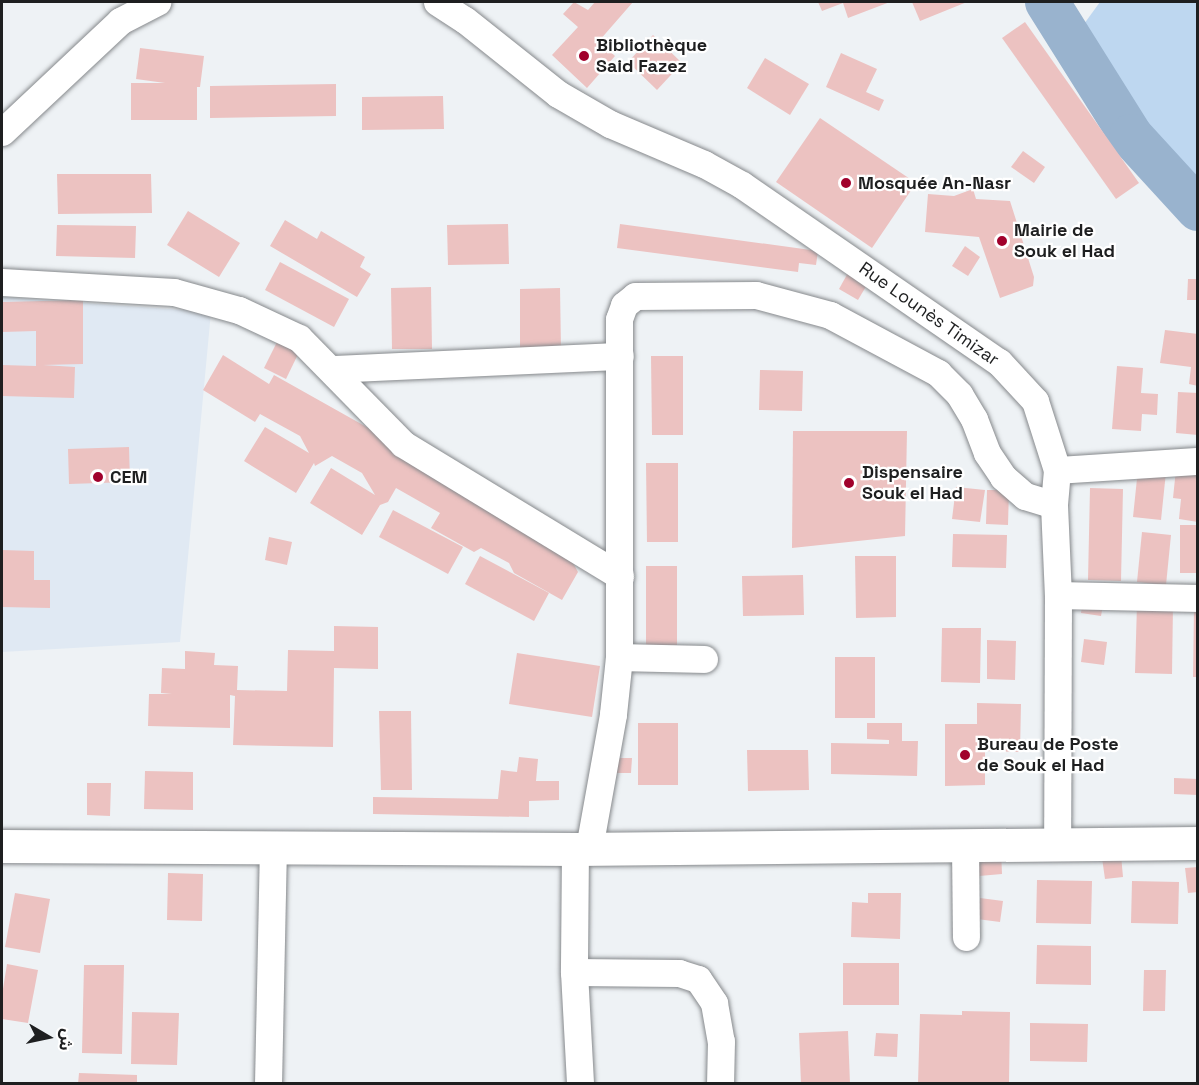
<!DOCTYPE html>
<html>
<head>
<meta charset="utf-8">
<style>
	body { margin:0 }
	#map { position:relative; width:1199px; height:1085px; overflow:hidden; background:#eef2f5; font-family:"Space Grotesk","Noto Sans Arabic",sans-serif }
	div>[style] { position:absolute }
	.built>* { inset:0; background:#e0e9f3 }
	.green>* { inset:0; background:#bed7f0 }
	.river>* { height:44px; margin:-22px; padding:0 22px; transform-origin:22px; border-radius:22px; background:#99b3ce }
	.building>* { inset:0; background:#ecc2c1 }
	.roads { filter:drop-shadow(0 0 2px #86898c) drop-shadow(0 0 2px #86898c) }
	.street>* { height:27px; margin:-13.5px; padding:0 13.5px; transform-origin:13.5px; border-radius:13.5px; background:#fff }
	.secondary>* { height:33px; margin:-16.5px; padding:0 16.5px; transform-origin:16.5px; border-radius:16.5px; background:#fff }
	.dots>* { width:16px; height:16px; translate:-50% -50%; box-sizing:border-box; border:3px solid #fff; border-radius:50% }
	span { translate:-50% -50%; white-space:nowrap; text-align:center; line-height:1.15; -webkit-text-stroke:4.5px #fff; paint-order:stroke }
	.poi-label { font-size:18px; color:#1e1f20; font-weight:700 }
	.left { translate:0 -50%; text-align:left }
	.street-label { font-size:18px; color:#1e1f20 }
	.frame { position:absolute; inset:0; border:3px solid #1e1f20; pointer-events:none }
	.north { position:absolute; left:18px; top:1007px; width:60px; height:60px; -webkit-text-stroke:4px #fff; paint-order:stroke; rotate:99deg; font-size:16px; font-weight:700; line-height:24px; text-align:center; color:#1e1f20 }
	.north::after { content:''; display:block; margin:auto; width:21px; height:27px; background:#1e1f20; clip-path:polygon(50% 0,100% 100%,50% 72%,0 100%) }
</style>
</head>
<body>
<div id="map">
	<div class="built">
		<div style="clip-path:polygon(2px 297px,211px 312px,180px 642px,2px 652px)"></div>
	</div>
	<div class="green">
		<div style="clip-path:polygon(1100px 2px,1197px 2px,1197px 181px,1060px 57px)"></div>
	</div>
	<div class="river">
		<div style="left:1047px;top:2px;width:158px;rotate:57.9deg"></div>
		<div style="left:1131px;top:136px;width:99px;rotate:47.5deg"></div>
	</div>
	<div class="building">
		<div style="clip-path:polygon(574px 2px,588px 10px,595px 2px,633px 2px,599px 41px,615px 56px,587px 88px,552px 55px,578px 27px,563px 14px)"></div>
		<div style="clip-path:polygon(818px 2px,890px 2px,848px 18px,843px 3px,822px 11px)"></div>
		<div style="clip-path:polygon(912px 2px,967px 2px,920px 21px)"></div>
		<div style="clip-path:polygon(1025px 22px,1139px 183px,1116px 199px,1002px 38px)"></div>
		<div style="clip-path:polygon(653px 35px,682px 63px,657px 90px,628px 62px)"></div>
		<div style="clip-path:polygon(140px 48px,204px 56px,200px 87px,197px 87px,197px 120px,131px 120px,131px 83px,165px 83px,136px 79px)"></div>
		<div style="clip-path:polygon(841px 53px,877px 69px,866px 92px,884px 100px,879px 111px,826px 87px)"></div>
		<div style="clip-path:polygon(765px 58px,809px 84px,790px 115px,747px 88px)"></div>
		<div style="clip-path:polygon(336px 84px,336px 116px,210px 118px,210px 86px)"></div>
		<div style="clip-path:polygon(443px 96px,444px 129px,362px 130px,362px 97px)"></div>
		<div style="clip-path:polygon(820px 118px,916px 183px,872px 248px,776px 182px)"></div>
		<div style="clip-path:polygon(1023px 151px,1045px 167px,1034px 183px,1011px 167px)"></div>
		<div style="clip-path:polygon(57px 174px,151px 174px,152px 213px,58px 214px)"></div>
		<div style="clip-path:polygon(973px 189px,976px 199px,1010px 201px,1034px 277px,1033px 286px,1000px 298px,979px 237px,925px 232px,928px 194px,954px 196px)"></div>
		<div style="clip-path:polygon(188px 211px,240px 243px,219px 277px,167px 245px)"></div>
		<div style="clip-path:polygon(285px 220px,317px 239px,321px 231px,365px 257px,360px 267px,371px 274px,357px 297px,270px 246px)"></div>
		<div style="clip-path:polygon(508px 224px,509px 264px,448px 265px,447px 225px)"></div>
		<div style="clip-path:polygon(620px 224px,818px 251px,816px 265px,799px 263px,798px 272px,617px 248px)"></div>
		<div style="clip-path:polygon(57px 225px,136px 226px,135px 258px,56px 256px)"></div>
		<div style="clip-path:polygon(965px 246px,980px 257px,968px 276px,952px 266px)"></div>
		<div style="clip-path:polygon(280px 262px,349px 299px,334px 327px,265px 290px)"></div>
		<div style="clip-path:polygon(849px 271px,868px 283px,858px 300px,839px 289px)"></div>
		<div style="clip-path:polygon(1188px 279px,1198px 279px,1198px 300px,1187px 300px)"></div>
		<div style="clip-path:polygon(431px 287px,432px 349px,392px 349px,391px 288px)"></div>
		<div style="clip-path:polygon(560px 288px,561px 350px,520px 350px,520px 289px)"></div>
		<div style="clip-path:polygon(83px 300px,83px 364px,43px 365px,75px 367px,74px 398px,2px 396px,2px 365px,36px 366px,36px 331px,2px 332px,2px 302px)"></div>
		<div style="clip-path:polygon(1165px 330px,1198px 334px,1198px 386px,1189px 384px,1191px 367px,1160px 363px)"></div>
		<div style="clip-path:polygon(280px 336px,302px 346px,286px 379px,264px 368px)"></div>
		<div style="clip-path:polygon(223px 355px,269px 384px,274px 375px,477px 489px,561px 541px,578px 572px,562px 600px,514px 573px,509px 563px,481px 548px,474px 552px,431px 528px,440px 513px,396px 488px,388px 502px,380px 505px,362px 535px,310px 503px,331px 468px,375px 495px,362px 473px,332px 456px,315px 466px,314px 463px,296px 493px,244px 461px,265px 427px,309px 453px,300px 436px,260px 414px,255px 422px,203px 390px)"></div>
		<div style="clip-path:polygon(651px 356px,683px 356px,683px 435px,652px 435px)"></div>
		<div style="clip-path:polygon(1117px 366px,1143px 368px,1141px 393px,1158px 394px,1157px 415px,1142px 414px,1141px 431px,1112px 429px)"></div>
		<div style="clip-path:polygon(760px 370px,803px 371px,802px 411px,759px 410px)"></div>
		<div style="clip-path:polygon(1178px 392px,1198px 393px,1198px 435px,1176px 433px)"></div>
		<div style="clip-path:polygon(793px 431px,907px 431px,905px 536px,792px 548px)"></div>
		<div style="clip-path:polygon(129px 447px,130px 482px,69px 484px,68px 449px)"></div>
		<div style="clip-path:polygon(646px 463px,678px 463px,678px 542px,647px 542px)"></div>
		<div style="clip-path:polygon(1138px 469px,1166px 472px,1161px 520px,1133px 517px)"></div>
		<div style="clip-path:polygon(1176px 469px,1198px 472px,1198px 522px,1179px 519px,1181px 499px,1173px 498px)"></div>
		<div style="clip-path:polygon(956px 487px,985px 490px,980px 522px,952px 519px)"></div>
		<div style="clip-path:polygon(1090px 488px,1123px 489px,1121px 581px,1088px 580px)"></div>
		<div style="clip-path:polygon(987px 490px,1009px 490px,1008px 525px,986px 524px)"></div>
		<div style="clip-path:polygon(393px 510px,463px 547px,448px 574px,379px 537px)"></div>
		<div style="clip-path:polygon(1180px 525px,1198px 525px,1198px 573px,1180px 573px)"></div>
		<div style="clip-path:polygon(1142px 532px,1171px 535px,1166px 585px,1137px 582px)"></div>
		<div style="clip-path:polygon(953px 534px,1007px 535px,1006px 568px,952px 567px)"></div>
		<div style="clip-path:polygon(269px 537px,292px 542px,287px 565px,265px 560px)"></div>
		<div style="clip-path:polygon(2px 550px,34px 551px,34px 580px,50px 580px,50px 608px,2px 607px)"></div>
		<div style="clip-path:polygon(480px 556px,549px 593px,534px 621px,465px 584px)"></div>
		<div style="clip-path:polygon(855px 556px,896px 556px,896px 617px,856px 618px)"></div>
		<div style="clip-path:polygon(646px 566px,677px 566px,677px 645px,646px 645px)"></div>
		<div style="clip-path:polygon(803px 575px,804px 615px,743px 616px,742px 576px)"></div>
		<div style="clip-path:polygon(1083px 597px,1104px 600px,1101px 616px,1081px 613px)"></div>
		<div style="clip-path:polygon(1137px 604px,1173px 605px,1172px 674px,1135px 673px)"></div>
		<div style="clip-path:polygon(1194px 608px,1198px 608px,1198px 677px,1193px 677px)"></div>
		<div style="clip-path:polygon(334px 626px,378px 627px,378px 669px,334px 668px,333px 747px,233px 745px,235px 696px,230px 695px,230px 728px,148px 726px,149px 694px,172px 694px,161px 693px,162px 668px,185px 669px,185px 651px,215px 653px,214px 665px,238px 666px,237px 690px,287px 691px,288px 650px,334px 651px)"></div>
		<div style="clip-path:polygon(942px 628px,981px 628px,980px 683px,941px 682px)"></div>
		<div style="clip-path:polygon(1084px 639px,1107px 642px,1104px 665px,1081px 662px)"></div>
		<div style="clip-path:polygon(987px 640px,1016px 641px,1015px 680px,987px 679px)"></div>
		<div style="clip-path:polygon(517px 653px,600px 666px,592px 717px,509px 704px)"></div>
		<div style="clip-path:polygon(835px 657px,875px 657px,875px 718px,835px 718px)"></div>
		<div style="clip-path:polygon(977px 703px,1021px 704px,1020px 752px,985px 751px,985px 785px,945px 786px,945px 724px,977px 724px)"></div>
		<div style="clip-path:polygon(379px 711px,411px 711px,412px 790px,381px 790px)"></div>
		<div style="clip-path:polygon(638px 723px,678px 723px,678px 785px,638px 785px)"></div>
		<div style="clip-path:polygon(867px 723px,902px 723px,902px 741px,918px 741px,917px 776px,831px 774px,831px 743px,889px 744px,889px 740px,867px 739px)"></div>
		<div style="clip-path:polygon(747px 750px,808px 750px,809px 790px,748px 791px)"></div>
		<div style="clip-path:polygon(519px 757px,538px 759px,536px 781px,559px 781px,559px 800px,529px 801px,529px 817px,373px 814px,373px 797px,498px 799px,501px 770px,517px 772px)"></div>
		<div style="clip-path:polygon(617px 758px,632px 758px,631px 773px,616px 773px)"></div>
		<div style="clip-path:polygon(145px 771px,193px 772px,193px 810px,144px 809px)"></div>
		<div style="clip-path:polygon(1174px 778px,1198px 779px,1198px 795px,1174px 794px)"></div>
		<div style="clip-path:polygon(87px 783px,111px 783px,110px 816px,87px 815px)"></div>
		<div style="clip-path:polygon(1001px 850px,1002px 874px,979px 876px,978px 852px)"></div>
		<div style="clip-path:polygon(1121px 855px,1123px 877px,1105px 879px,1102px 858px)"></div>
		<div style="clip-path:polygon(1198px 867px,1198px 892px,1188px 893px,1185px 868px)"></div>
		<div style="clip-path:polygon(168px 873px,203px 874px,202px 921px,167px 920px)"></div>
		<div style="clip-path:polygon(1037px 880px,1092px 881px,1091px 924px,1036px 923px)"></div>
		<div style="clip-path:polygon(1132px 881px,1179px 882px,1178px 924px,1131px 923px)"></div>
		<div style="clip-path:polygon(15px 893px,50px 899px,40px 953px,5px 947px)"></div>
		<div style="clip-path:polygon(868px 893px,901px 893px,900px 939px,851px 937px,852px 902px,868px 903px)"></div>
		<div style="clip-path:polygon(980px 898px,1003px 901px,1000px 922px,977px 919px)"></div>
		<div style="clip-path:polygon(1037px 945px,1091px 946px,1091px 985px,1036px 984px)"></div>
		<div style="clip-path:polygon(843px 963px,899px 963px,899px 1005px,843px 1005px)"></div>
		<div style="clip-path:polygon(7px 964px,38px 970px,28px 1023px,2px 1019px,2px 995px)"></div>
		<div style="clip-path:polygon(84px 965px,124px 965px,122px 1054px,82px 1053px)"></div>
		<div style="clip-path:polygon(1144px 970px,1166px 970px,1165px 1011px,1143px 1011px)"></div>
		<div style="clip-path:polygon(962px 1011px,1010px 1012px,1009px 1084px,918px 1084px,920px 1014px,962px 1015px)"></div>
		<div style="clip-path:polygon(132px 1012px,179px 1013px,177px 1065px,131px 1064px)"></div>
		<div style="clip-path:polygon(1030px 1023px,1088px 1024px,1087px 1062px,1030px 1061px)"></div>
		<div style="clip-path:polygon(848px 1031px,850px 1084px,801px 1084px,799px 1033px)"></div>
		<div style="clip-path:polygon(876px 1033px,898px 1034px,897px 1057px,874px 1056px)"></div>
		<div style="clip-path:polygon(79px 1073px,137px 1075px,137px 1084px,78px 1084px)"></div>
	</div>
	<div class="roads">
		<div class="street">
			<div style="left:437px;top:2px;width:33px;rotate:33deg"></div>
			<div style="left:465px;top:20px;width:119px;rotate:38.5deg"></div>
			<div style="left:558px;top:94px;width:60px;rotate:30deg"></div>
			<div style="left:610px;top:124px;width:102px;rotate:23.1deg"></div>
			<div style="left:704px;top:164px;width:43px;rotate:28.9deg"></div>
			<div style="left:742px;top:185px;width:312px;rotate:34.6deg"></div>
			<div style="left:999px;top:362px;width:53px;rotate:47.3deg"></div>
			<div style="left:1035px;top:401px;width:72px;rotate:72.3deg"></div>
			<div style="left:1057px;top:470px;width:35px;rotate:95deg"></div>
			<div style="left:1054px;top:505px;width:90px;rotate:87.5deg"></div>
			<div style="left:1058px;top:595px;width:249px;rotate:90.2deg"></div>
			<div style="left:2px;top:132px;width:162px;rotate:-43.2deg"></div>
			<div style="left:120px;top:21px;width:42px;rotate:-27.2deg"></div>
			<div style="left:2px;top:282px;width:172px;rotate:3.3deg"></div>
			<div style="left:174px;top:292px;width:67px;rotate:15.5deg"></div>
			<div style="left:239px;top:310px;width:66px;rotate:25deg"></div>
			<div style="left:299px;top:338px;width:148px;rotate:45.5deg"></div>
			<div style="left:403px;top:444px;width:254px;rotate:31.3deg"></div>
			<div style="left:332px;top:369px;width:288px;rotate:-2.6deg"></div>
			<div style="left:1057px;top:470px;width:141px;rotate:-3.7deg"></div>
			<div style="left:1058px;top:595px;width:140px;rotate:1.2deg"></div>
			<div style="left:619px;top:657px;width:85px;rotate:1.3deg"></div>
			<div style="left:965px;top:845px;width:92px;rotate:89.4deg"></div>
			<div style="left:589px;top:848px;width:136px;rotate:-79.8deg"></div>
			<div style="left:613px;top:714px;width:57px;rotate:-84deg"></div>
			<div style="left:619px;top:657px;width:338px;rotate:-90deg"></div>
			<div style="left:619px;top:319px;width:15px;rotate:-70deg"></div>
			<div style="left:624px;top:305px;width:14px;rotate:-39deg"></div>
			<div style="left:635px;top:296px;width:121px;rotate:-0.5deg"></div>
			<div style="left:756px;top:295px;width:77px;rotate:15.1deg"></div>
			<div style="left:830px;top:315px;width:123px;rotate:28.2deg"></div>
			<div style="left:938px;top:373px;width:30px;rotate:45deg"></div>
			<div style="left:959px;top:394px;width:29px;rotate:59deg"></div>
			<div style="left:974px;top:419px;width:36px;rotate:69deg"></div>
			<div style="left:987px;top:453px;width:29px;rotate:56deg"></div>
			<div style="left:1003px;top:477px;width:29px;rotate:41deg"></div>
			<div style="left:1025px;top:496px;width:30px;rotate:17deg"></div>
			<div style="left:575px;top:849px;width:123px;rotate:90.5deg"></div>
			<div style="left:574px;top:972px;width:112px;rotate:86.9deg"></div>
			<div style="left:574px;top:972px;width:105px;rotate:0.5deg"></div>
			<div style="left:679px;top:973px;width:20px;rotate:18deg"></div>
			<div style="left:698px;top:979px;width:29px;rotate:56deg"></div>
			<div style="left:714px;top:1003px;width:39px;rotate:80deg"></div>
			<div style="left:721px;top:1041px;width:43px;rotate:91.3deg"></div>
			<div style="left:268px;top:1084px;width:237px;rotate:-88.8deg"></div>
		</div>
		<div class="secondary">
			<div style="left:2px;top:846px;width:573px;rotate:0.3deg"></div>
			<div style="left:575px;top:849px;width:623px;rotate:-0.55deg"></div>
		</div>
	</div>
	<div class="dots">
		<div style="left:584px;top:56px;background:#a1012c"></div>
		<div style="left:846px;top:183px;background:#a1012c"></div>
		<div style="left:1002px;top:241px;background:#a1012c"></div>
		<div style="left:98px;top:477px;background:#a1012c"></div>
		<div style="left:849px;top:483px;background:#a1012c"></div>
		<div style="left:965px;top:755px;background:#a1012c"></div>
	</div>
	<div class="poi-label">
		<span class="left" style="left:596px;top:56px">Bibliothèque<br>Said Fazez</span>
		<span class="left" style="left:858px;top:183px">Mosquée An-Nasr</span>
		<span class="left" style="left:1014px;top:241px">Mairie de<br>Souk el Had</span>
		<span class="left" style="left:862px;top:483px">Dispensaire<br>Souk el Had</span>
		<span class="left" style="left:110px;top:477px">CEM</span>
		<span class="left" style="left:977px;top:755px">Bureau de Poste<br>de Souk el Had</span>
	</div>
	<div class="street-label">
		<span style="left:929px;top:314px;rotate:35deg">Rue Lounès Timizar</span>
	</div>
	<div class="frame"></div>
	<div class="north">ش</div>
</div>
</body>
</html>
